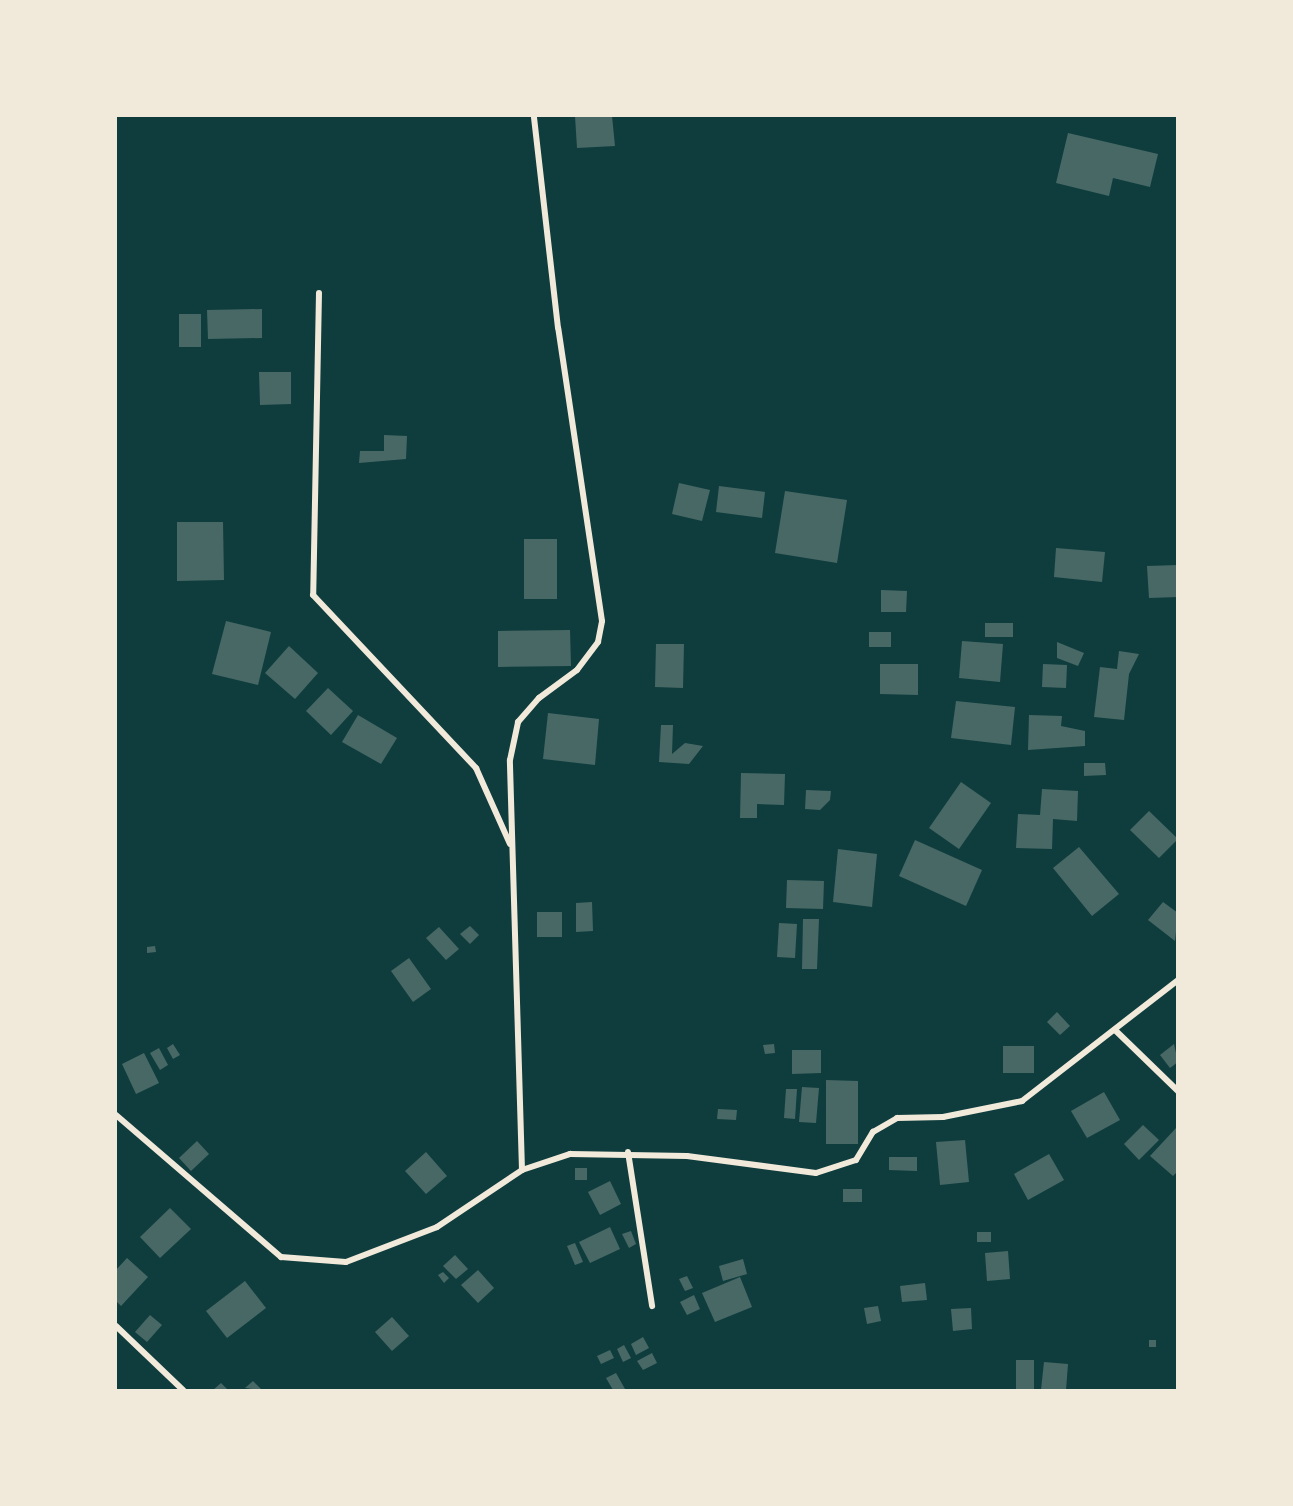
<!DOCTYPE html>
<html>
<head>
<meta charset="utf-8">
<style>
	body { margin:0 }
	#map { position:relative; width:1293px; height:1506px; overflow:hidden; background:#0f3d3e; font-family:"Alegreya Sans",sans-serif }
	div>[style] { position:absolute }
	.building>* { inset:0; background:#486865 }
	.minor>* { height:6px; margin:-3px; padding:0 3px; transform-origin:3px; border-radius:3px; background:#f1e9da }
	span { translate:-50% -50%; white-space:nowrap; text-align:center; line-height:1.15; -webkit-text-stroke:6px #f1e9da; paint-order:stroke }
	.frame { position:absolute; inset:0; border:117px solid #f1e9da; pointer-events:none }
</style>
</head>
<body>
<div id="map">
	<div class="building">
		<div style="clip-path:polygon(575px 116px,612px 116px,615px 146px,577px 148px)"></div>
		<div style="clip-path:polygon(1068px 133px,1158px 154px,1150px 187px,1113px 178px,1109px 196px,1056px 183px)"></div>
		<div style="clip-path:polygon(262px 309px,262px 338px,208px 339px,207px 310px)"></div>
		<div style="clip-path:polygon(179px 314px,201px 314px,201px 347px,179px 347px)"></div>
		<div style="clip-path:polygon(259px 372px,291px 372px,291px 404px,260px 405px)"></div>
		<div style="clip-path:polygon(384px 435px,407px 436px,406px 459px,359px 463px,360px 451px,384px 451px)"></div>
		<div style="clip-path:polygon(679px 483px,710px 490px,702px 521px,672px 514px)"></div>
		<div style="clip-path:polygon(719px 486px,765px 492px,762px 518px,716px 512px)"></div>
		<div style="clip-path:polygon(785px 491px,847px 500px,837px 563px,775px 553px)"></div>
		<div style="clip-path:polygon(177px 522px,223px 522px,224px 580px,177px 581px)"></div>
		<div style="clip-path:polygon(524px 539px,557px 539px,557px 599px,524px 599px)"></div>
		<div style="clip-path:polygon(1056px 548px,1105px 552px,1102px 582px,1054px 577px)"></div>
		<div style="clip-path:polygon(1178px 565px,1178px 597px,1149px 598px,1147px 566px)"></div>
		<div style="clip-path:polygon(881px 590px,907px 591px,906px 612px,881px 612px)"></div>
		<div style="clip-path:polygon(226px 621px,271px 632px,258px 685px,212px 674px)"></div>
		<div style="clip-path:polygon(985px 623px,1013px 623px,1013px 637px,985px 637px)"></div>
		<div style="clip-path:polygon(570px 630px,571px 666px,498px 667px,498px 631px)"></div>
		<div style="clip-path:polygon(869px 632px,891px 632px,891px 647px,869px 647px)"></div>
		<div style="clip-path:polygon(962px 641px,1003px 644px,1000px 682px,959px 678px)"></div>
		<div style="clip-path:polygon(1057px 642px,1084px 653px,1078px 666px,1057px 658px)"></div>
		<div style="clip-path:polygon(656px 644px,684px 644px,683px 688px,655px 687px)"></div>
		<div style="clip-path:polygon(289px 646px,318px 673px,295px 699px,265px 673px)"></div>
		<div style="clip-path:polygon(1119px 651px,1139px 654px,1129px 674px,1124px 720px,1094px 717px,1100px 667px,1117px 669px)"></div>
		<div style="clip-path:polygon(880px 664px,918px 664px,918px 695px,880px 694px)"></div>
		<div style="clip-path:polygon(1043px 664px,1067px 665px,1066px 688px,1042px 687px)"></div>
		<div style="clip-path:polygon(328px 688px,353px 711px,331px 735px,306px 711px)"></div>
		<div style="clip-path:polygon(956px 701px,1015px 707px,1011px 745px,951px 738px)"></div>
		<div style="clip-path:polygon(548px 713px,599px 719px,595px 765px,543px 759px)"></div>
		<div style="clip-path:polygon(358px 715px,397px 738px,381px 764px,342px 742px)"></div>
		<div style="clip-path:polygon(1029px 715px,1062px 716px,1061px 726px,1085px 731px,1085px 746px,1028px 750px)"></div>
		<div style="clip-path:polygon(661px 725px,673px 725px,672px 754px,685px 743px,703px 746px,689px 764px,659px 762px)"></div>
		<div style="clip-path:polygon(1084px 763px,1105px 763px,1106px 775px,1084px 776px)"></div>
		<div style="clip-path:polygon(741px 773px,785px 774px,784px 805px,757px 804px,757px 818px,740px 818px)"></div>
		<div style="clip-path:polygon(961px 782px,991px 803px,959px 849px,929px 828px)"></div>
		<div style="clip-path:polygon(1042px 789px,1078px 791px,1077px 821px,1053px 819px,1052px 849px,1016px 848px,1018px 814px,1040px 815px)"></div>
		<div style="clip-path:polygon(806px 790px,831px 791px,830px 800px,820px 810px,805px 809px)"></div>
		<div style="clip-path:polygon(1149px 811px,1178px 839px,1159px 858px,1130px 830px)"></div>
		<div style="clip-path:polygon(915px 840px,982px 870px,966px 906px,899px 876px)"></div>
		<div style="clip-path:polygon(1079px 847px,1119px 894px,1092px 916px,1053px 868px)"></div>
		<div style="clip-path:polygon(838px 849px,877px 854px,872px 907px,833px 902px)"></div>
		<div style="clip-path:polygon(787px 880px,824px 881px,823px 909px,786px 908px)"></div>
		<div style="clip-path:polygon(592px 902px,593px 931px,576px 932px,576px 903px)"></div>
		<div style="clip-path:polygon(1163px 902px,1178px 913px,1175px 941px,1148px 920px)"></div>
		<div style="clip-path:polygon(537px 912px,562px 912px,562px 937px,537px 937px)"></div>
		<div style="clip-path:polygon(803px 919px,819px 919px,817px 969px,802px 969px)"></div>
		<div style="clip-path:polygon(779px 923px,797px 924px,795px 958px,777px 957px)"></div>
		<div style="clip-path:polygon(470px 926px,479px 935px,470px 944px,460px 934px)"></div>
		<div style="clip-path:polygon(439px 927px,459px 949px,446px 960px,426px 938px)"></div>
		<div style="clip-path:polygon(155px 946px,156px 952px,147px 953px,147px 947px)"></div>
		<div style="clip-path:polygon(409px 958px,431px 989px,413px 1002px,391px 971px)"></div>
		<div style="clip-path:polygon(1057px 1012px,1070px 1026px,1060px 1035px,1047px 1022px)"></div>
		<div style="clip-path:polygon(173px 1044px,180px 1055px,173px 1059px,167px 1048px)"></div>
		<div style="clip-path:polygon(774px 1044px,775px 1053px,765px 1054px,763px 1045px)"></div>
		<div style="clip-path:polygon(1174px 1044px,1178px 1062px,1170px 1068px,1160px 1055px)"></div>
		<div style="clip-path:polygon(1003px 1046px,1034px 1046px,1034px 1073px,1003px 1073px)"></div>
		<div style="clip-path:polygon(159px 1048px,168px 1065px,160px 1070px,150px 1053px)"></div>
		<div style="clip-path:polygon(792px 1050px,821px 1050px,821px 1073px,792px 1074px)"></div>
		<div style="clip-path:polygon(144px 1053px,159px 1083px,136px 1094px,122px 1064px)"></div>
		<div style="clip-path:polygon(826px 1080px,858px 1081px,858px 1144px,826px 1144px)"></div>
		<div style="clip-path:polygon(802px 1087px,819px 1088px,816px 1123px,799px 1122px)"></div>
		<div style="clip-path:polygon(786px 1089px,797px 1089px,795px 1119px,784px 1118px)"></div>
		<div style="clip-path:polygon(1104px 1092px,1120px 1120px,1087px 1138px,1071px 1111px)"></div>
		<div style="clip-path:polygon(718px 1109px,737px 1110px,736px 1120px,717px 1119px)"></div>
		<div style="clip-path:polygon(1143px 1125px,1159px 1140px,1139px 1160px,1124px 1144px)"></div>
		<div style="clip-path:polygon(1176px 1128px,1178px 1171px,1173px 1176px,1150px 1156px)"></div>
		<div style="clip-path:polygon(965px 1140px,969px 1182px,940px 1185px,936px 1142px)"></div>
		<div style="clip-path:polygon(197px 1141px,209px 1154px,191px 1171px,179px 1158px)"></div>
		<div style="clip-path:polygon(426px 1152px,447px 1176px,426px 1194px,405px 1171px)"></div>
		<div style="clip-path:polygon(1049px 1154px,1064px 1180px,1028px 1200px,1014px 1174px)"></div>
		<div style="clip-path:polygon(889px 1157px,917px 1157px,917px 1171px,889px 1170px)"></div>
		<div style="clip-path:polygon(575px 1168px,587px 1168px,587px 1180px,575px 1180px)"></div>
		<div style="clip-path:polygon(610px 1181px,621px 1204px,600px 1215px,588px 1192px)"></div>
		<div style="clip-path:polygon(843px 1189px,862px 1189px,862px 1202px,843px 1202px)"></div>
		<div style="clip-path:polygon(170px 1208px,191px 1229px,160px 1258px,140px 1237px)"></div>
		<div style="clip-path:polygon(610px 1227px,620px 1249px,590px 1263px,579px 1242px)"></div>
		<div style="clip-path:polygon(631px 1231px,636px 1244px,629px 1248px,622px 1234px)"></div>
		<div style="clip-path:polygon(977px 1232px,991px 1232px,991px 1242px,977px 1242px)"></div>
		<div style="clip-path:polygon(575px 1243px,583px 1262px,575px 1265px,567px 1246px)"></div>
		<div style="clip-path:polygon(1008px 1251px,1010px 1279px,987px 1281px,985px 1253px)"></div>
		<div style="clip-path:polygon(455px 1255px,468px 1269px,456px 1279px,443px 1266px)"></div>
		<div style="clip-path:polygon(127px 1258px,148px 1277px,121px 1306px,116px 1301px,116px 1270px)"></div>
		<div style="clip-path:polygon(743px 1259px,747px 1274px,723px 1281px,719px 1266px)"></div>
		<div style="clip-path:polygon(478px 1270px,494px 1288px,478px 1303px,461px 1285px)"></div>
		<div style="clip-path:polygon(443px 1272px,449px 1278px,444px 1283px,438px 1275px)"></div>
		<div style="clip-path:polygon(687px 1276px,693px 1288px,685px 1291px,679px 1279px)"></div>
		<div style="clip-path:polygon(740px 1277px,752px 1307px,715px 1322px,702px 1293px)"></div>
		<div style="clip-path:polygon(245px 1281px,266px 1308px,227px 1338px,206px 1311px)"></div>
		<div style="clip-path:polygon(925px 1283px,927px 1300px,902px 1302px,900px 1286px)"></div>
		<div style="clip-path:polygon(694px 1295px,700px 1309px,687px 1315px,680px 1302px)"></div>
		<div style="clip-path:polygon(878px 1306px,881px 1321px,867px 1324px,864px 1308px)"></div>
		<div style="clip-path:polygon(971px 1308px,972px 1329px,953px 1331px,951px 1309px)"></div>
		<div style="clip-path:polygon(150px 1315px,162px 1325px,147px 1342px,135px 1332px)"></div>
		<div style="clip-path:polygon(392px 1317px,409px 1336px,392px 1351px,375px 1332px)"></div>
		<div style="clip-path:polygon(643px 1337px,649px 1348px,636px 1355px,631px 1344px)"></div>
		<div style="clip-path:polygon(1149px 1340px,1156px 1340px,1156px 1347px,1149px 1347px)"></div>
		<div style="clip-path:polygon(624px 1345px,631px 1358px,623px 1362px,617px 1349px)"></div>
		<div style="clip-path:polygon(610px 1350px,614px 1358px,601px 1364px,597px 1356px)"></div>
		<div style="clip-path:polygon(652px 1353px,657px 1363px,643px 1370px,637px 1361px)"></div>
		<div style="clip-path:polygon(1016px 1360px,1034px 1360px,1034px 1390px,1016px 1390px)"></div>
		<div style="clip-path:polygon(1044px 1362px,1068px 1364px,1066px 1390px,1041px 1390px)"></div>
		<div style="clip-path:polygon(616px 1373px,625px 1389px,621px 1390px,613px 1390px,606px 1378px)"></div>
		<div style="clip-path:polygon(253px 1381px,261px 1389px,259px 1390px,245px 1388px)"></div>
		<div style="clip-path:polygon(221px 1383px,228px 1390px,213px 1390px)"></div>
	</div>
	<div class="minor">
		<div style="left:319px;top:293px;width:302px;rotate:91.1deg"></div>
		<div style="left:313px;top:595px;width:238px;rotate:46.7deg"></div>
		<div style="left:476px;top:768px;width:83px;rotate:65.9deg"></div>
		<div style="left:1115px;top:1030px;width:88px;rotate:44.1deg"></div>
		<div style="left:116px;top:1115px;width:218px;rotate:40.7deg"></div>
		<div style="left:281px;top:1257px;width:65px;rotate:4.4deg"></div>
		<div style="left:346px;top:1262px;width:97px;rotate:-21deg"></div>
		<div style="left:437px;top:1227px;width:102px;rotate:-33.8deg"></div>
		<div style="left:522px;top:1170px;width:51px;rotate:-18.4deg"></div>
		<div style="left:570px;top:1154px;width:117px;rotate:1deg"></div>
		<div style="left:687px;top:1156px;width:130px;rotate:7.5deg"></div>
		<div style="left:816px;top:1173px;width:42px;rotate:-18deg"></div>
		<div style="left:856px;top:1160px;width:33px;rotate:-59deg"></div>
		<div style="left:873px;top:1132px;width:28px;rotate:-30deg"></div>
		<div style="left:897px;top:1118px;width:46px;rotate:-1.2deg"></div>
		<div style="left:943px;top:1117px;width:81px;rotate:-11.4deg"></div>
		<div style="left:1022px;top:1101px;width:197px;rotate:-37.8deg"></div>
		<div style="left:628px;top:1152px;width:156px;rotate:81.1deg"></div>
		<div style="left:522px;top:1170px;width:410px;rotate:-91.7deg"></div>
		<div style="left:510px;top:760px;width:39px;rotate:-78deg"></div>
		<div style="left:518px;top:722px;width:32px;rotate:-49deg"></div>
		<div style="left:539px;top:698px;width:47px;rotate:-36.4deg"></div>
		<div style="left:577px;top:670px;width:35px;rotate:-53deg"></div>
		<div style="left:598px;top:642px;width:21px;rotate:-79deg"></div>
		<div style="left:602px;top:621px;width:296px;rotate:-98.5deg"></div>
		<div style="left:558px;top:328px;width:213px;rotate:-96.5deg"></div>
		<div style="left:116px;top:1326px;width:93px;rotate:43.7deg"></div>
	</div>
	<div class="frame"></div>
</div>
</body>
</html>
